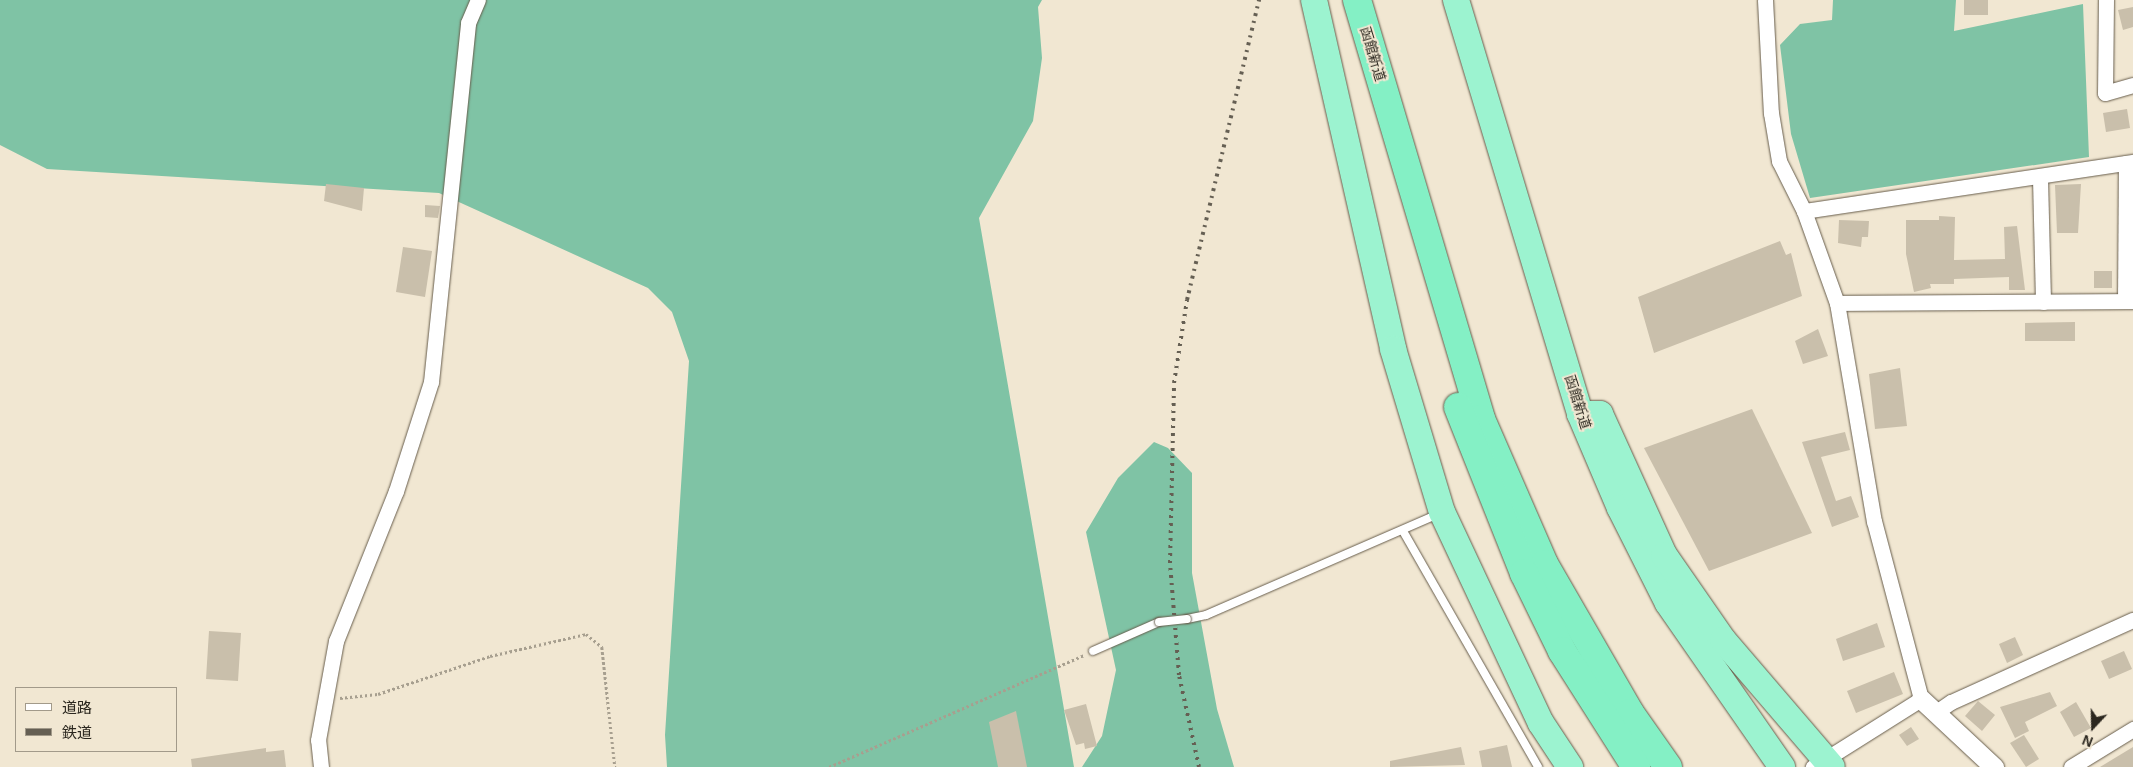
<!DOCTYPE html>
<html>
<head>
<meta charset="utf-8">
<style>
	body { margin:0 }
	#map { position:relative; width:2133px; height:767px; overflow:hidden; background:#f1e7d2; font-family:Arial,"Noto Sans JP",sans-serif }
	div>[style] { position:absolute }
	.forest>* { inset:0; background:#7fc3a5 }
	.building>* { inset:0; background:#c9bfab }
	.path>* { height:2.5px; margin-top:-1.25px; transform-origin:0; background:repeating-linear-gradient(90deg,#a79f8f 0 2.5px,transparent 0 5px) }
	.roads { filter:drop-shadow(0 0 1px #675d4c) drop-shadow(0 0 1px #675d4c) }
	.service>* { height:8px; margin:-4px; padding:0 4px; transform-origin:4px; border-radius:4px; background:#fff }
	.minor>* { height:15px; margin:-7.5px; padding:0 7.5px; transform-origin:7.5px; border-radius:7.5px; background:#fff }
	.tertiary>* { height:19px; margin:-9.5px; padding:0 9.5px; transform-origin:9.5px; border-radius:9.5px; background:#fff }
	.trunk>* { height:26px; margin:-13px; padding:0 13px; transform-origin:13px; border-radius:13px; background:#9cf3d0 }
	.motorway>* { height:28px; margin:-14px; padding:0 14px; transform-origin:14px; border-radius:14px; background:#84f0c5 }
	.rail>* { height:4px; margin-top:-2px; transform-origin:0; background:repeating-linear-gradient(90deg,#655f53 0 2.5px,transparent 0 7.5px) }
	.bridges { filter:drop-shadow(0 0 1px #675d4c) drop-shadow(0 0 1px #675d4c) }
	.service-bridge>* { height:8px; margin:-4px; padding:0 4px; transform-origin:4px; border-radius:4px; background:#fff }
	span { translate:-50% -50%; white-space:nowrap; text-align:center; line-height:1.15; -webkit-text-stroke:4px #f1e7d2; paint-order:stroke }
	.street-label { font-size:14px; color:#2b271f }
	.legend { position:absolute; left:15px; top:687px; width:162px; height:65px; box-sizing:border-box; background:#f1e7d2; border:1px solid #a29a8a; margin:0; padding:6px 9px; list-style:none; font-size:15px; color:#2b271f }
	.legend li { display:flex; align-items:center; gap:10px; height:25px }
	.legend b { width:25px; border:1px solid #a29a8a }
	.north { position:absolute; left:2068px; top:702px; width:50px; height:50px; -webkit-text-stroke:4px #f1e7d2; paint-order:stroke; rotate:201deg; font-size:14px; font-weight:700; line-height:20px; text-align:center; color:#2b271f }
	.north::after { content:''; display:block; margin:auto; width:18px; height:22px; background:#2b271f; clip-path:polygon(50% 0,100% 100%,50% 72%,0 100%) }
</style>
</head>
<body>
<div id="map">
	<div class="forest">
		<div style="clip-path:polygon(0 0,1042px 0,1038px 7px,1042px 58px,1033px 121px,979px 218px,1074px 767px,667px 767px,665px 735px,689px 361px,672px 312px,648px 288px,439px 193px,47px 169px,0 145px)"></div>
		<div style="clip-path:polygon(1833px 0,1956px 0,1954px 31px,2083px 4px,2089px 157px,1810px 198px,1791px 134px,1780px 45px,1800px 24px,1832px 20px)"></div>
		<div style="clip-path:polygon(1154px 442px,1168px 448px,1192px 473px,1192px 573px,1217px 709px,1234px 767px,1082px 767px,1102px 736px,1116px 670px,1086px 532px,1118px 478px)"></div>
	</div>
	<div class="building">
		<div style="clip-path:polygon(1964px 0,1988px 0,1988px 15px,1964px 15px)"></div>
		<div style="clip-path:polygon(2133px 7px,2133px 27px,2123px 30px,2118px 10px)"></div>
		<div style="clip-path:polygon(2127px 109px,2130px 128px,2106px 132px,2103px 113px)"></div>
		<div style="clip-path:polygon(326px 184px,364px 188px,362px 211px,324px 201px)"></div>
		<div style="clip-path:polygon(2081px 184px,2078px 233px,2057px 233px,2055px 185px)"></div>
		<div style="clip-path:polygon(425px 205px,440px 206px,438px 218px,425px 217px)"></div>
		<div style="clip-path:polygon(1939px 216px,1955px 217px,1954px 260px,2005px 259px,2004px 227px,2017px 226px,2025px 290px,2009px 290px,2009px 277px,1954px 279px,1954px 284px,1930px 284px,1931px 288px,1914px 292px,1906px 254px,1906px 220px,1939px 220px)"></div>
		<div style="clip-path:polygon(1839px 220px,1869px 221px,1868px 237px,1862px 237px,1861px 247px,1838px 243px)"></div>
		<div style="clip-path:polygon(1780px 241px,1786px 255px,1791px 253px,1802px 296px,1654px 353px,1638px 297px)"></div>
		<div style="clip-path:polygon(403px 247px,432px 251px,425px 297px,396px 292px)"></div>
		<div style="clip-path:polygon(2094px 271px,2112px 271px,2112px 288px,2094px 288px)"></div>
		<div style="clip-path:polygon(2075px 322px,2075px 341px,2025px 341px,2025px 323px)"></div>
		<div style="clip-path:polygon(1818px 329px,1828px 356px,1803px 364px,1795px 341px)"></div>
		<div style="clip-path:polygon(1900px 368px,1907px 426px,1875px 429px,1869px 374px)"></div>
		<div style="clip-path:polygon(1752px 409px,1812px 533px,1709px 571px,1644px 448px)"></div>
		<div style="clip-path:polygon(1845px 432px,1850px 450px,1821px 457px,1836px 501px,1851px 496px,1859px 517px,1832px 527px,1802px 442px)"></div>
		<div style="clip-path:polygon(1877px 623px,1885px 647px,1843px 661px,1836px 639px)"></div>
		<div style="clip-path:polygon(209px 631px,241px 633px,238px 681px,206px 679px)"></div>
		<div style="clip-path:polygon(2015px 637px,2023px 655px,2007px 663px,1999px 644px)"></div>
		<div style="clip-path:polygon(2124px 651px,2132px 669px,2109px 679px,2101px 661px)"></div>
		<div style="clip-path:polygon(1894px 672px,1903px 694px,1856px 713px,1847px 691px)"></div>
		<div style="clip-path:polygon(2050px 692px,2057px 706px,2025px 722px,2029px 731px,2015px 738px,2000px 707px)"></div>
		<div style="clip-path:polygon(1978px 701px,1995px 715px,1982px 731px,1965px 716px)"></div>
		<div style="clip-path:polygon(2076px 702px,2091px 728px,2074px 737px,2060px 712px)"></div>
		<div style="clip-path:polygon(1086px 704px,1097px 746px,1085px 749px,1084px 743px,1076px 745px,1064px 710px)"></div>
		<div style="clip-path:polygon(1016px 711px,1027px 767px,998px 767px,989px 722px)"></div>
		<div style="clip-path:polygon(1911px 727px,1919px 739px,1907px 746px,1899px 735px)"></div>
		<div style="clip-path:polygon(2024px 735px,2039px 759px,2026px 767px,2010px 743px)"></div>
		<div style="clip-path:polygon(1507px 745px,1512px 767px,1482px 767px,1479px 751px)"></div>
		<div style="clip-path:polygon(1461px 747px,1465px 765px,1390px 767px,1390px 761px)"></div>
		<div style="clip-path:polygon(2133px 747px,2133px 767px,2100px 767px)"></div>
		<div style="clip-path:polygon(266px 748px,266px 752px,284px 750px,286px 767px,192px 767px,191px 759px)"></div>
	</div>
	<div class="path">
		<div style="left:340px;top:698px;width:38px;rotate:-6deg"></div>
		<div style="left:378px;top:694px;width:118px;rotate:-18.7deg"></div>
		<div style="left:490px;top:656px;width:98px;rotate:-12.9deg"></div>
		<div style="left:586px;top:634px;width:21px;rotate:39deg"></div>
		<div style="left:602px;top:647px;width:121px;rotate:83.8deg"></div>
		<div style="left:829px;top:767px;width:279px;rotate:-23.7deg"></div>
	</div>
	<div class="roads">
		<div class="service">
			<div style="left:1403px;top:531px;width:272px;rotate:60.2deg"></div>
			<div style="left:1187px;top:619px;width:19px;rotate:-12deg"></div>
			<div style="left:1206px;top:615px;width:253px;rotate:-23.5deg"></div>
			<div style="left:1093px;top:651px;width:72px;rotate:-23.7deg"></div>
		</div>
		<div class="minor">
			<div style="left:1765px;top:0;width:113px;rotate:87deg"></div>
			<div style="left:1771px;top:113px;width:49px;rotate:80.5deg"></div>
			<div style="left:1779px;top:161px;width:56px;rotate:63.4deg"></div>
			<div style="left:1804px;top:211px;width:98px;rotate:70.3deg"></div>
			<div style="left:1837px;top:303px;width:221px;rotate:80.4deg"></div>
			<div style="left:1874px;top:521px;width:184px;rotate:75.2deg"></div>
			<div style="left:1921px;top:699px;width:128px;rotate:147.8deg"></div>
			<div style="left:2106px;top:0;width:93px;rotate:90.6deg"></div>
			<div style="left:2105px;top:93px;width:29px;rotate:-16deg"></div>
			<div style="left:2040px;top:178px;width:124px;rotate:88.6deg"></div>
			<div style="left:1804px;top:211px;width:333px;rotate:-8.5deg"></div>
			<div style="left:2125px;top:301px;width:138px;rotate:-89.6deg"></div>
			<div style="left:1837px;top:303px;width:296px;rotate:-0.4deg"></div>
			<div style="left:1935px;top:713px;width:19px;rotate:-35deg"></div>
			<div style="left:1951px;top:702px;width:200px;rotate:-24.3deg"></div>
			<div style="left:321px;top:767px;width:27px;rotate:-96deg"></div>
			<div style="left:318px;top:740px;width:101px;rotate:-79.7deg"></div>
			<div style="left:336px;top:641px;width:162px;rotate:-68.2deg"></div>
			<div style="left:396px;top:491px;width:114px;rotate:-72.2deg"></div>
			<div style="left:431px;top:382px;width:361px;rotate:-84.1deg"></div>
			<div style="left:468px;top:23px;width:25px;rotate:-67deg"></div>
			<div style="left:2071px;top:767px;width:73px;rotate:-31.5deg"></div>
		</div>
		<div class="tertiary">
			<div style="left:1921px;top:699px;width:100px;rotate:43deg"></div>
		</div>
		<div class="trunk">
			<div style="left:1314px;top:0;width:358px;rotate:77.2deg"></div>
			<div style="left:1393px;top:349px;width:170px;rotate:73.3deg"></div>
			<div style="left:1442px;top:512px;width:233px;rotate:64.9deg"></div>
			<div style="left:1541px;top:723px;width:53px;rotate:56.6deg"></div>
			<div style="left:1456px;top:0;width:432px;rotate:73.3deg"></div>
			<div style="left:1580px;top:414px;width:102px;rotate:66.9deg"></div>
			<div style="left:1620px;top:508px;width:106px;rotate:63.2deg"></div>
			<div style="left:1668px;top:603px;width:200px;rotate:55.2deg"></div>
			<div style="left:1580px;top:414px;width:20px"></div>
			<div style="left:1600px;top:414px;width:155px;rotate:65.6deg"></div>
			<div style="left:1664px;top:555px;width:103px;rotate:55.2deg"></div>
			<div style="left:1723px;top:640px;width:167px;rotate:49.4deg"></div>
		</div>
		<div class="motorway">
			<div style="left:1357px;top:0;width:437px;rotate:73.5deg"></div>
			<div style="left:1481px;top:419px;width:158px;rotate:66.5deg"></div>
			<div style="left:1544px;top:564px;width:172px;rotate:60deg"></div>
			<div style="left:1630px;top:713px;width:66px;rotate:54.9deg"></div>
			<div style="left:1458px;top:407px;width:179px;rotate:68.3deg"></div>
			<div style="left:1524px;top:573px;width:87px;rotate:64deg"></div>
			<div style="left:1562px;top:651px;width:138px;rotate:57.5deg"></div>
		</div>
	</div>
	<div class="rail">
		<div style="left:1199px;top:767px;width:94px;rotate:-102.3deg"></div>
		<div style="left:1179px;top:675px;width:112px;rotate:-94.6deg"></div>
		<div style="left:1170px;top:563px;width:180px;rotate:-88.7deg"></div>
		<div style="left:1174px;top:383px;width:84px;rotate:-81.1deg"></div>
		<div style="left:1187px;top:300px;width:309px;rotate:-76.5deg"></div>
	</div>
	<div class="bridges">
		<div class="service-bridge">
			<div style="left:1159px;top:622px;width:28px;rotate:-6deg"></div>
		</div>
	</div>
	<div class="street-label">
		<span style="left:1373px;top:54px;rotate:73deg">函館新道</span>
		<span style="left:1578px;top:402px;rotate:72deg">函館新道</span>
	</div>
	<ul class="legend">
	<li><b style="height:6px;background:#fff"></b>道路</li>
	<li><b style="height:6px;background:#655f53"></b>鉄道</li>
	</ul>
	<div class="north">N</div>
</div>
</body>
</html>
